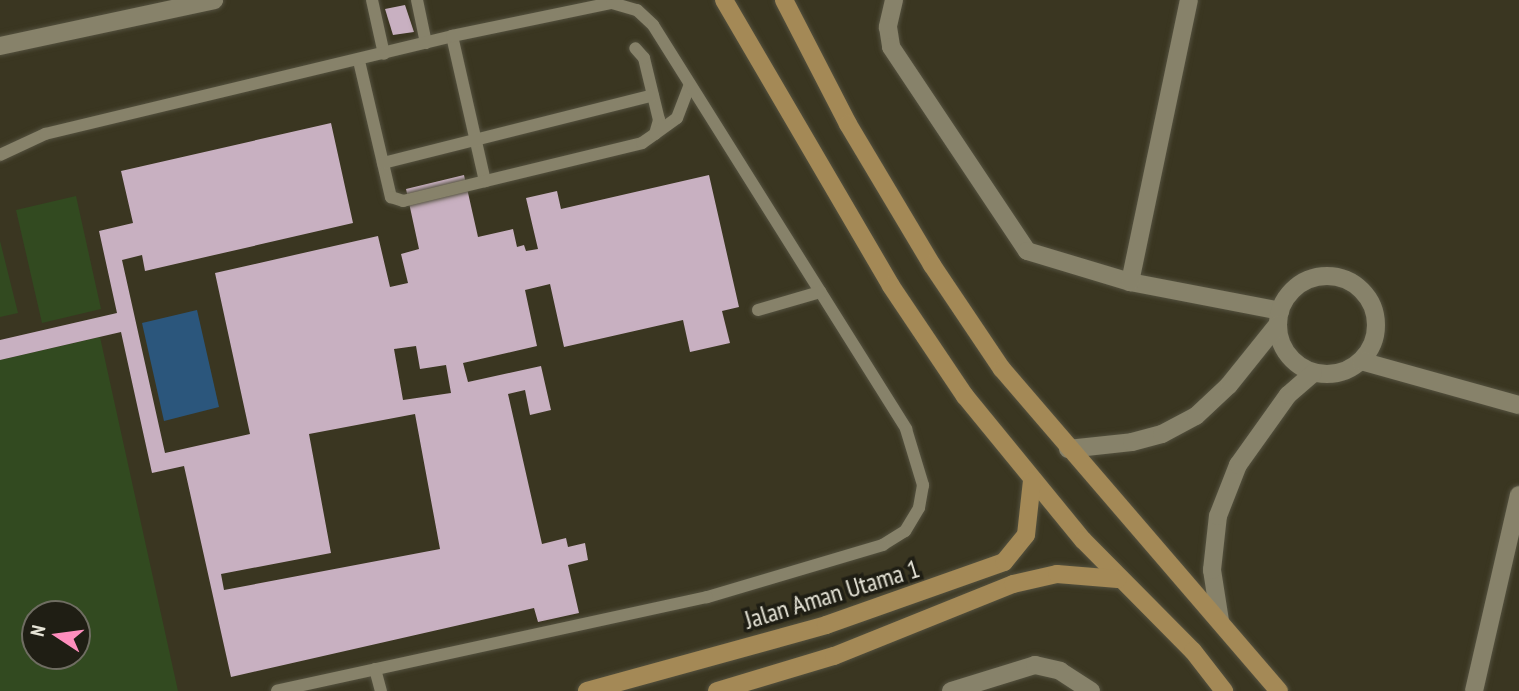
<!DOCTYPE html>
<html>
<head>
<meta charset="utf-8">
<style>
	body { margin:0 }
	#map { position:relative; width:1519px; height:691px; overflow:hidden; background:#3a3621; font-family:"PT Sans Narrow",sans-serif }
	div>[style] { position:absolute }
	.green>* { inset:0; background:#324a20 }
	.water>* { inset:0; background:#2b567c }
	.building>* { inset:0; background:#c8b0c1 }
	.roads { filter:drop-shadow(0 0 2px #54513f) drop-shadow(0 0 2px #54513f) }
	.lane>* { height:12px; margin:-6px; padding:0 6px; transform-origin:6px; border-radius:6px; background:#87826a }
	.street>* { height:18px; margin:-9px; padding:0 9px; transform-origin:9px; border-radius:9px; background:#87826a }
	.street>.ring { margin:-9px; padding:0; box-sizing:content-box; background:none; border:18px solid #87826a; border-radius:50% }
	.secondary>* { height:18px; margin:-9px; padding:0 9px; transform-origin:9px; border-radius:9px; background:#a48956 }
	span { translate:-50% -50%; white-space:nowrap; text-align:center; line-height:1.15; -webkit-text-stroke:7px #1f1e14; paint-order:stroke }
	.street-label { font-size:26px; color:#e6e4d7 }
	.north { position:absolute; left:21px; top:600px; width:70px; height:70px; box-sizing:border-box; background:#1f1e14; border:2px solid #6f6d62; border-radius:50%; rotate:283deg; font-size:19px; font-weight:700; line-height:28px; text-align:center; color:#e6e4d7 }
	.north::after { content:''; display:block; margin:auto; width:24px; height:32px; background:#fe8ebd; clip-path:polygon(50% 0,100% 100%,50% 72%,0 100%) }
</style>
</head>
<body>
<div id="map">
	<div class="green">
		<div style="clip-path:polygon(76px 196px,101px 309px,42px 323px,16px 210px)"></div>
		<div style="clip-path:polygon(0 241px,18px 313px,0 317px)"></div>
		<div style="clip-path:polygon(evenodd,100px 337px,178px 691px,0 691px,0 360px,100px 337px,35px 614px,77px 614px,77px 656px,35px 656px,35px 614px)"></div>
	</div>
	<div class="water">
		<div style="clip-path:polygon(197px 310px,219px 407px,164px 421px,142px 323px)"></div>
	</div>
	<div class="building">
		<div style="clip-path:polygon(405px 5px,414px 32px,393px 35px,385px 9px)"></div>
		<div style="clip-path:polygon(evenodd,331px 123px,353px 223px,145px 271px,142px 255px,122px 260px,165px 453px,250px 434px,215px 273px,378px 236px,390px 287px,408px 283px,401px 254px,419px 249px,406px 189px,464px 175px,478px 237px,513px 229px,517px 247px,524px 245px,526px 251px,538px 249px,526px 198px,557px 191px,561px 209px,709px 175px,739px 307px,722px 311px,730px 343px,690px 352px,683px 320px,564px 347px,550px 284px,525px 290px,537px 346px,463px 363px,468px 382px,541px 366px,551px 410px,530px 415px,525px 390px,508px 394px,542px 544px,566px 538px,568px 547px,585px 543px,588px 560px,568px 565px,579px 613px,538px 622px,534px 608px,231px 677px,184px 466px,152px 473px,121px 332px,0 360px,0 340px,117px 313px,99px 231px,133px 223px,121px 171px,331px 123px,416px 346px,420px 369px,446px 365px,451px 393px,403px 400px,394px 349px,416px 346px,331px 123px,415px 414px,440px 549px,224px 590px,221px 574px,331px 553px,309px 434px,415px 414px)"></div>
	</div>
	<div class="roads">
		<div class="lane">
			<div style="left:372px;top:0;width:55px;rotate:77.5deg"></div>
			<div style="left:417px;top:0;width:44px;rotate:78.2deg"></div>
			<div style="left:452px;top:36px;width:149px;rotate:77.2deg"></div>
			<div style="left:359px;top:61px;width:140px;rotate:76.8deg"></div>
			<div style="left:391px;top:197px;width:13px;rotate:18deg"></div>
			<div style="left:403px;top:201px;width:246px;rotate:-13.6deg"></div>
			<div style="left:642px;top:143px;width:16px;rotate:-35deg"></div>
			<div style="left:655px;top:134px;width:15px;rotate:-74deg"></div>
			<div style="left:659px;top:120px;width:64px;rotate:-103.6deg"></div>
			<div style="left:644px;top:58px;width:13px;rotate:-132deg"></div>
			<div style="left:655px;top:134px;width:27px;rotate:-36deg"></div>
			<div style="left:677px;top:118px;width:36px;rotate:-69deg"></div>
			<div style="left:0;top:155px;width:50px;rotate:-25deg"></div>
			<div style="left:45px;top:134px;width:419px;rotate:-13.5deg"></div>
			<div style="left:452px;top:36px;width:163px;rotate:-11.7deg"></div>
			<div style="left:612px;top:3px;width:26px;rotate:16deg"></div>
			<div style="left:637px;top:10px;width:22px;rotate:43deg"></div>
			<div style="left:653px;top:25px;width:477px;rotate:57.9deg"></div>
			<div style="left:906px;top:429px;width:59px;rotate:73.1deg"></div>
			<div style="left:923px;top:485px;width:23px;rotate:100deg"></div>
			<div style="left:919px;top:508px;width:27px;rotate:121deg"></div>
			<div style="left:905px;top:531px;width:26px;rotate:148deg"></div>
			<div style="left:883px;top:545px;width:184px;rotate:163.5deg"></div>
			<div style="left:707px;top:597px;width:440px;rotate:167.7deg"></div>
			<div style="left:383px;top:163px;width:278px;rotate:-14.1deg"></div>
			<div style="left:758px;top:310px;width:65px;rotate:-16.2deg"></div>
			<div style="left:375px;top:669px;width:23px;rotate:75deg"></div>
		</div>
		<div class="street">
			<div style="left:894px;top:0;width:28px;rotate:103deg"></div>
			<div style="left:888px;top:27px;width:20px;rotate:81deg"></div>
			<div style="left:891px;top:47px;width:245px;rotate:56.3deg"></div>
			<div style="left:1027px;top:251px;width:108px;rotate:16.8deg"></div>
			<div style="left:1130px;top:282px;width:153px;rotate:10.9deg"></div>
			<div style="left:0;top:46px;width:219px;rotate:-12.1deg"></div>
			<div class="ring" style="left:1278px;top:276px;width:80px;height:80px"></div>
			<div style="left:1130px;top:282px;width:288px;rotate:-78.2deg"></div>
			<div style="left:1361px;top:361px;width:164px;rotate:15.6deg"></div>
			<div style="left:1068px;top:449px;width:64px;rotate:-6.2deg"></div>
			<div style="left:1132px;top:442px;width:31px;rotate:-15deg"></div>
			<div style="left:1162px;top:434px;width:38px;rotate:-28deg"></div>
			<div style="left:1196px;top:416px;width:45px;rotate:-43.2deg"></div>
			<div style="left:1229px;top:385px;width:78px;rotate:-51.2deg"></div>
			<div style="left:1220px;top:621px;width:52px;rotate:-98.9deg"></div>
			<div style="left:1212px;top:570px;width:54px;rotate:-83.7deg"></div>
			<div style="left:1218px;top:516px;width:55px;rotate:-68.6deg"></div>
			<div style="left:1238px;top:465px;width:86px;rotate:-54.5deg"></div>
			<div style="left:1288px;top:395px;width:33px;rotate:-41deg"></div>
			<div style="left:951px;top:691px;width:88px;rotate:-17.2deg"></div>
			<div style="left:1035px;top:665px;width:26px;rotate:13deg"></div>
			<div style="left:1060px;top:671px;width:37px;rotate:33deg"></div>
			<div style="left:1474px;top:691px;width:201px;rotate:-77.1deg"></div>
		</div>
		<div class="secondary">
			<div style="left:724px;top:0;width:331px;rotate:59.7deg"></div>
			<div style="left:891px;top:286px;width:133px;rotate:56.1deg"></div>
			<div style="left:965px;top:396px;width:186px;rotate:50.7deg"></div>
			<div style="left:1083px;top:540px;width:156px;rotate:45.3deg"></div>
			<div style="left:1193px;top:651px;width:51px;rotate:52.2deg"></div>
			<div style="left:784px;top:0;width:140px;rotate:62.7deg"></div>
			<div style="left:848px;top:124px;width:164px;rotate:59.2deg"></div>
			<div style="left:932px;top:265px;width:125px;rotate:56.1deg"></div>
			<div style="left:1002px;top:369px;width:425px;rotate:49.3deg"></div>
			<div style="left:587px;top:691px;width:248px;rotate:-15.4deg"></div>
			<div style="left:826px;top:625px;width:189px;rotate:-19.5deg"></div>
			<div style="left:1004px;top:562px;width:35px;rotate:-51deg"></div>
			<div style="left:1026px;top:535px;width:54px;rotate:-83.7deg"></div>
			<div style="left:717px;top:691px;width:122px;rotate:-16.7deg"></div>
			<div style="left:834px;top:656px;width:193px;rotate:-21.9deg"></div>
			<div style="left:1013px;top:584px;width:45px;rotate:-12.8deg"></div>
			<div style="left:1057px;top:574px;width:61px;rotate:4.7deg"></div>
		</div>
	</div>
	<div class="street-label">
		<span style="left:832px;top:594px;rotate:-17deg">Jalan Aman Utama 1</span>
	</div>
	<div class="north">N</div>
</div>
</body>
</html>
